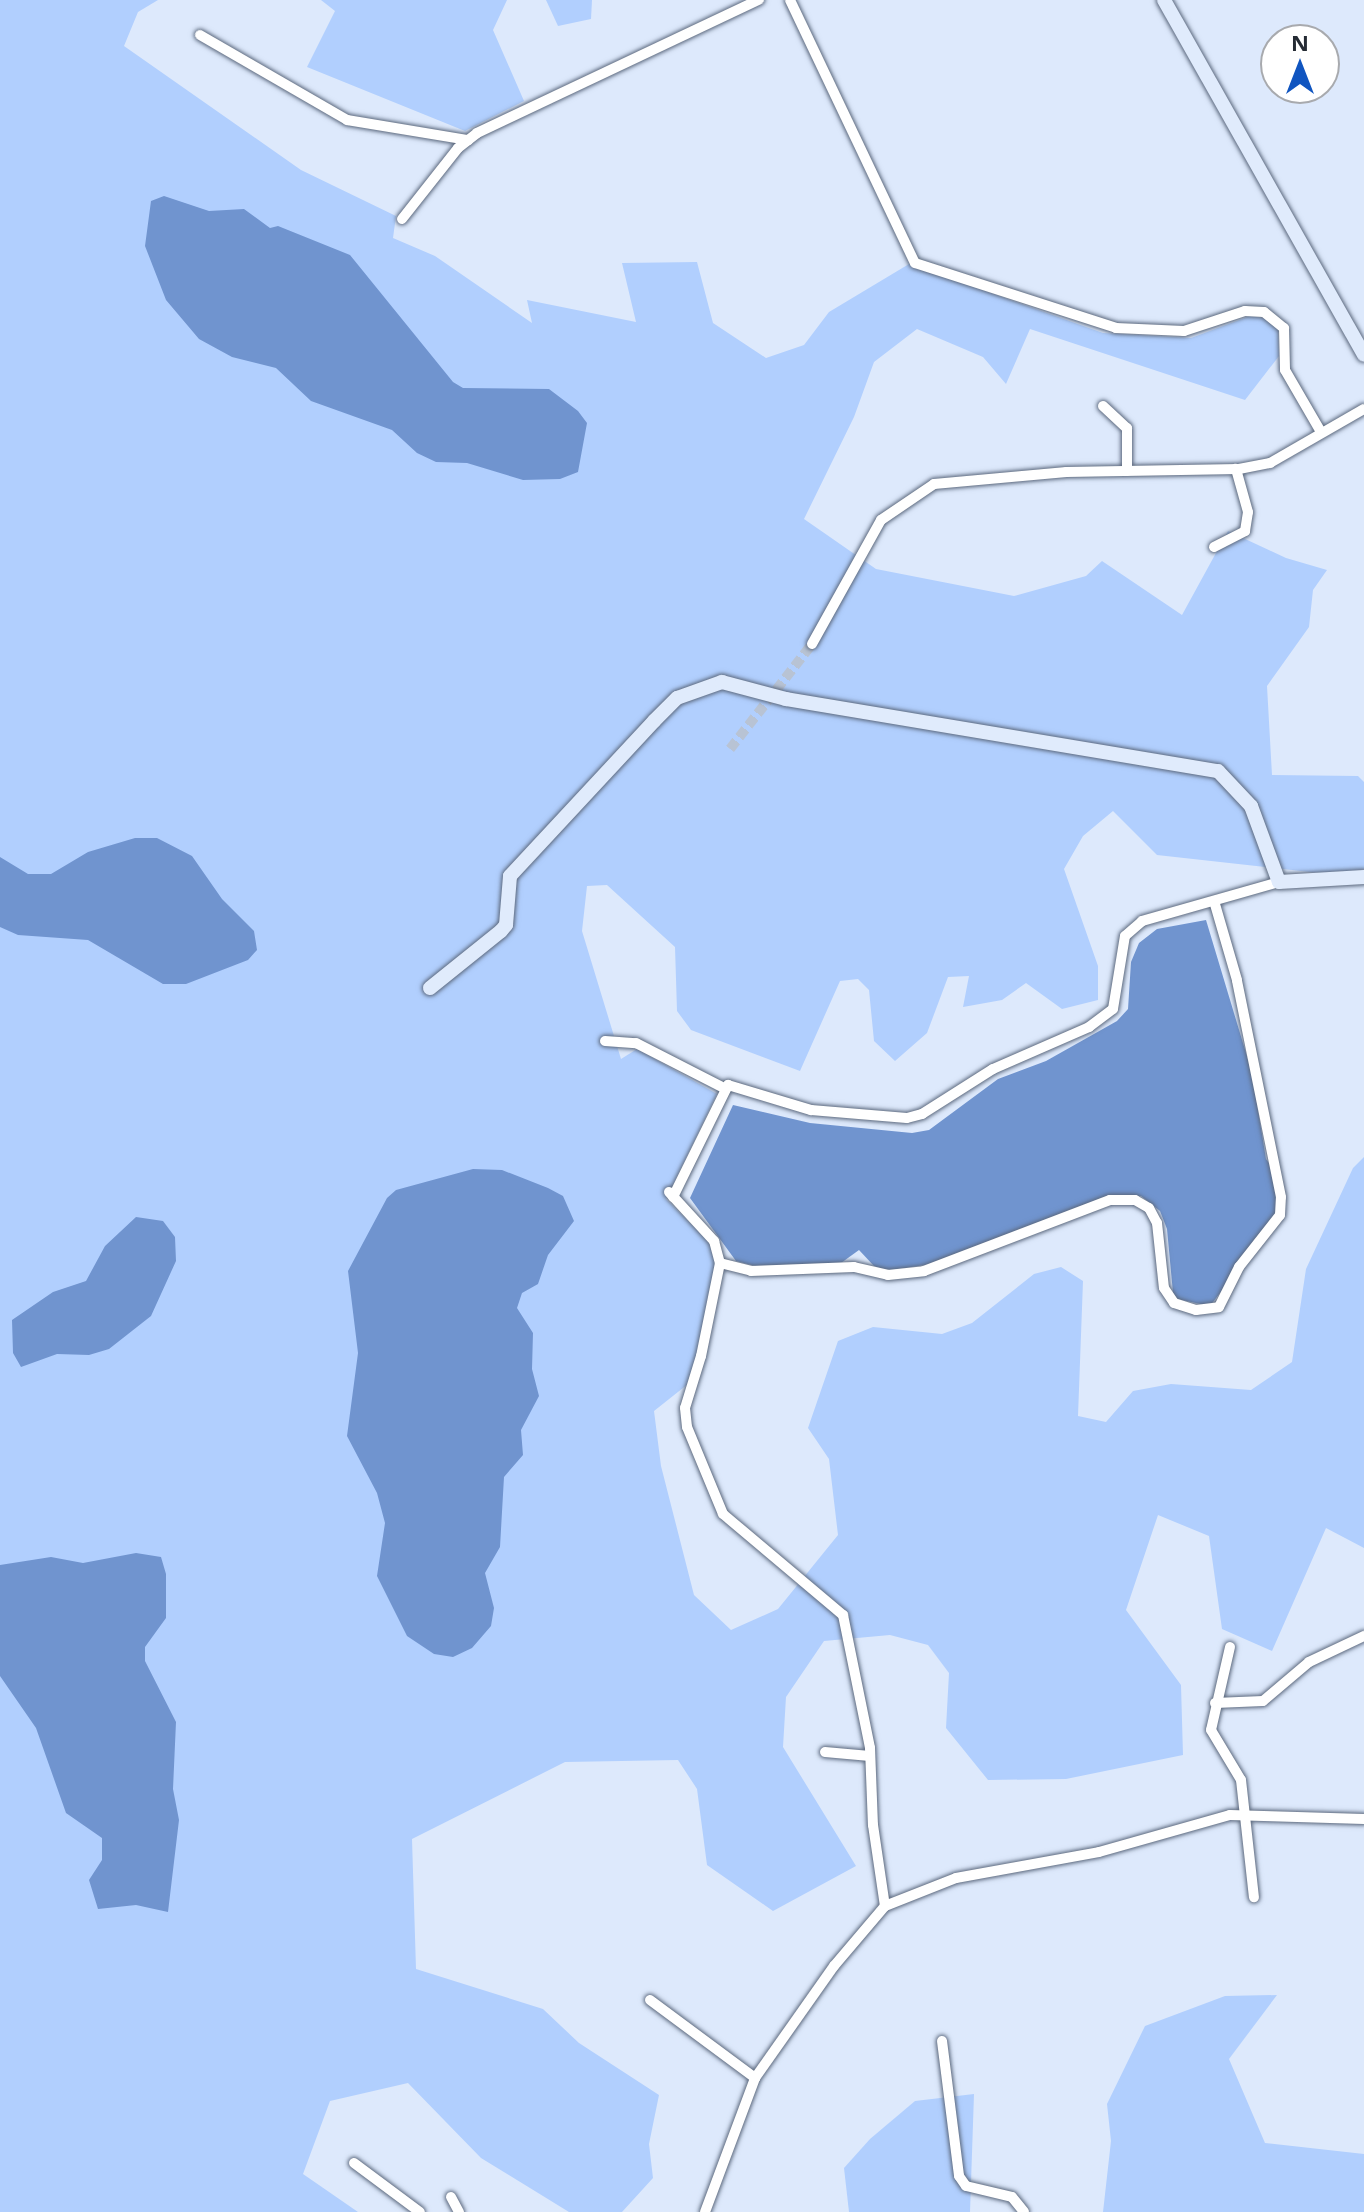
<!DOCTYPE html>
<html>
<head>
<meta charset="utf-8">
<style>
	body { margin:0 }
	#map { position:relative; width:1364px; height:2212px; overflow:hidden; background:#dde9fc; font-family:"Noto Sans",sans-serif }
	div>[style] { position:absolute }
	.green>* { inset:0; background:#b1cffe }
	.water>* { inset:0; background:#7094cf }
	.street-tunnel>* { height:10px; margin-top:-5px; transform-origin:0; background:repeating-linear-gradient(90deg,#b8c3d4 0 10px,transparent 0 15px) }
	.roads { filter:drop-shadow(0 0 2px #5c697e) drop-shadow(0 0 2px #5c697e) }
	.street>* { height:10px; margin:-5px; padding:0 5px; transform-origin:5px; border-radius:5px; background:#fff }
	.secondary>* { height:14px; margin:-7px; padding:0 7px; transform-origin:7px; border-radius:7px; background:#e0ebfc }
	span { translate:-50% -50%; white-space:nowrap; text-align:center; line-height:1.15; -webkit-text-stroke:7px #fff; paint-order:stroke }
	.north { position:absolute; left:1260px; top:24px; width:80px; height:80px; box-sizing:border-box; background:#fff; border:2px solid #a8aaae; border-radius:50%; rotate:0deg; font-size:22px; font-weight:700; line-height:32px; text-align:center; color:#252b34 }
	.north::after { content:''; display:block; margin:auto; width:28px; height:36px; background:#1055c0; clip-path:polygon(50% 0,100% 100%,50% 72%,0 100%) }
</style>
</head>
<body>
<div id="map">
	<div class="green">
		<div style="clip-path:polygon(0 0,158px 0,138px 12px,124px 46px,301px 170px,396px 216px,393px 238px,435px 256px,532px 323px,527px 300px,636px 322px,622px 263px,697px 262px,713px 323px,766px 358px,804px 345px,829px 312px,909px 264px,1103px 333px,1191px 338px,1250px 316px,1269px 319px,1278px 329px,1279px 356px,1245px 400px,1030px 329px,1006px 384px,983px 357px,917px 329px,874px 362px,854px 417px,804px 519px,876px 569px,1014px 596px,1086px 576px,1102px 561px,1182px 615px,1228px 531px,1286px 558px,1327px 570px,1313px 590px,1309px 627px,1267px 686px,1272px 775px,1358px 776px,1364px 782px,1364px 869px,1345px 876px,1157px 855px,1113px 811px,1083px 836px,1064px 869px,1098px 966px,1098px 1000px,1062px 1009px,1026px 983px,1002px 1000px,963px 1007px,969px 976px,948px 977px,927px 1033px,895px 1061px,874px 1041px,869px 990px,858px 979px,840px 981px,800px 1071px,691px 1030px,677px 1011px,675px 947px,607px 885px,587px 886px,582px 931px,621px 1059px,637px 1049px,717px 1094px,666px 1199px,713px 1246px,716px 1263px,702px 1335px,688px 1384px,654px 1411px,661px 1466px,694px 1595px,731px 1630px,778px 1609px,838px 1535px,829px 1459px,808px 1428px,838px 1341px,873px 1327px,942px 1334px,972px 1323px,1034px 1274px,1061px 1267px,1083px 1281px,1078px 1416px,1106px 1422px,1133px 1391px,1171px 1384px,1251px 1390px,1292px 1362px,1306px 1269px,1353px 1168px,1364px 1157px,1364px 1548px,1326px 1528px,1272px 1651px,1222px 1629px,1209px 1536px,1158px 1515px,1126px 1610px,1181px 1685px,1183px 1755px,1066px 1779px,988px 1780px,946px 1728px,949px 1673px,928px 1645px,890px 1635px,824px 1641px,786px 1697px,783px 1747px,856px 1866px,773px 1911px,707px 1865px,697px 1789px,678px 1760px,565px 1762px,412px 1839px,416px 1969px,543px 2009px,579px 2043px,659px 2095px,649px 2144px,653px 2178px,622px 2212px,569px 2212px,481px 2158px,408px 2083px,330px 2101px,303px 2174px,358px 2212px,0 2212px)"></div>
		<div style="clip-path:polygon(321px 0,507px 0,493px 30px,524px 101px,465px 131px,307px 67px,335px 11px)"></div>
		<div style="clip-path:polygon(546px 0,592px 0,591px 19px,558px 26px)"></div>
		<div style="clip-path:polygon(1277px 1995px,1229px 2059px,1265px 2143px,1364px 2154px,1364px 2212px,1103px 2212px,1111px 2141px,1107px 2104px,1145px 2026px,1225px 1996px)"></div>
		<div style="clip-path:polygon(974px 2094px,970px 2212px,849px 2212px,844px 2168px,870px 2139px,915px 2101px)"></div>
	</div>
	<div class="water">
		<div style="clip-path:polygon(164px 196px,209px 211px,244px 209px,270px 228px,278px 226px,350px 255px,453px 382px,463px 388px,549px 389px,578px 411px,587px 423px,578px 472px,560px 479px,523px 480px,467px 463px,436px 462px,417px 453px,392px 430px,311px 401px,276px 368px,232px 357px,199px 339px,166px 300px,145px 246px,151px 201px)"></div>
		<div style="clip-path:polygon(135px 838px,157px 838px,192px 856px,222px 899px,254px 931px,257px 950px,248px 960px,186px 984px,163px 984px,88px 940px,18px 935px,0 927px,0 857px,28px 874px,51px 874px,88px 852px)"></div>
		<div style="clip-path:polygon(1206px 920px,1252px 1073px,1266px 1159px,1277px 1174px,1280px 1215px,1210px 1306px,1177px 1299px,1173px 1293px,1167px 1229px,1160px 1211px,1141px 1196px,1114px 1195px,931px 1264px,886px 1271px,874px 1266px,859px 1250px,841px 1263px,755px 1266px,736px 1261px,690px 1198px,733px 1105px,810px 1123px,912px 1133px,929px 1130px,998px 1079px,1046px 1061px,1117px 1021px,1128px 1009px,1131px 962px,1139px 943px,1157px 929px)"></div>
		<div style="clip-path:polygon(473px 1169px,502px 1170px,548px 1188px,563px 1196px,574px 1221px,548px 1255px,538px 1284px,522px 1293px,517px 1308px,533px 1333px,532px 1369px,539px 1396px,521px 1430px,523px 1455px,504px 1477px,500px 1547px,485px 1573px,494px 1608px,491px 1626px,472px 1648px,453px 1657px,434px 1654px,407px 1636px,377px 1576px,385px 1523px,377px 1493px,347px 1436px,358px 1353px,348px 1271px,387px 1198px,396px 1190px)"></div>
		<div style="clip-path:polygon(136px 1217px,163px 1221px,175px 1237px,176px 1261px,151px 1316px,109px 1349px,89px 1355px,57px 1354px,21px 1367px,13px 1353px,12px 1320px,53px 1292px,86px 1281px,105px 1246px)"></div>
		<div style="clip-path:polygon(136px 1553px,161px 1557px,166px 1574px,166px 1618px,145px 1647px,145px 1661px,176px 1722px,173px 1789px,179px 1820px,168px 1912px,136px 1905px,98px 1909px,89px 1880px,102px 1860px,102px 1838px,66px 1813px,36px 1728px,0 1676px,0 1565px,51px 1557px,83px 1563px)"></div>
	</div>
	<div class="street-tunnel">
		<div style="left:730px;top:749px;width:133px;rotate:-52deg"></div>
	</div>
	<div class="roads">
		<div class="street">
			<div style="left:790px;top:0;width:291px;rotate:64.6deg"></div>
			<div style="left:915px;top:263px;width:211px;rotate:17.9deg"></div>
			<div style="left:1116px;top:328px;width:68px;rotate:2.5deg"></div>
			<div style="left:1184px;top:331px;width:64px;rotate:-18.2deg"></div>
			<div style="left:1245px;top:311px;width:19px;rotate:3deg"></div>
			<div style="left:1264px;top:312px;width:26px;rotate:39deg"></div>
			<div style="left:1284px;top:328px;width:42px;rotate:88.6deg"></div>
			<div style="left:1285px;top:370px;width:72px;rotate:59.9deg"></div>
			<div style="left:200px;top:35px;width:170px;rotate:30deg"></div>
			<div style="left:347px;top:120px;width:123px;rotate:9.4deg"></div>
			<div style="left:402px;top:219px;width:90px;rotate:-51.7deg"></div>
			<div style="left:458px;top:148px;width:24px;rotate:-38deg"></div>
			<div style="left:477px;top:133px;width:312px;rotate:-25.3deg"></div>
			<div style="left:1103px;top:406px;width:33px;rotate:43deg"></div>
			<div style="left:1127px;top:428px;width:43px;rotate:90deg"></div>
			<div style="left:1214px;top:547px;width:35px;rotate:-27deg"></div>
			<div style="left:1245px;top:531px;width:19px;rotate:-81deg"></div>
			<div style="left:1248px;top:512px;width:45px;rotate:-105.6deg"></div>
			<div style="left:812px;top:644px;width:142px;rotate:-60.9deg"></div>
			<div style="left:881px;top:520px;width:64px;rotate:-34.2deg"></div>
			<div style="left:934px;top:484px;width:133px;rotate:-5.2deg"></div>
			<div style="left:1066px;top:472px;width:173px;rotate:-1deg"></div>
			<div style="left:1239px;top:469px;width:32px;rotate:-11deg"></div>
			<div style="left:1270px;top:463px;width:108px;rotate:-29.9deg"></div>
			<div style="left:605px;top:1041px;width:31px;rotate:4deg"></div>
			<div style="left:636px;top:1043px;width:101px;rotate:27.1deg"></div>
			<div style="left:669px;top:1192px;width:67px;rotate:47.4deg"></div>
			<div style="left:714px;top:1241px;width:23px;rotate:75deg"></div>
			<div style="left:720px;top:1263px;width:95px;rotate:101.5deg"></div>
			<div style="left:701px;top:1356px;width:54px;rotate:107.1deg"></div>
			<div style="left:685px;top:1408px;width:19px;rotate:84deg"></div>
			<div style="left:687px;top:1427px;width:94px;rotate:67.5deg"></div>
			<div style="left:723px;top:1514px;width:157px;rotate:40.1deg"></div>
			<div style="left:843px;top:1615px;width:136px;rotate:78.5deg"></div>
			<div style="left:870px;top:1748px;width:77px;rotate:87.8deg"></div>
			<div style="left:873px;top:1825px;width:82px;rotate:81.6deg"></div>
			<div style="left:673px;top:1197px;width:125px;rotate:-63.8deg"></div>
			<div style="left:728px;top:1085px;width:87px;rotate:16.8deg"></div>
			<div style="left:811px;top:1110px;width:96px;rotate:4.8deg"></div>
			<div style="left:907px;top:1118px;width:16px;rotate:-15deg"></div>
			<div style="left:922px;top:1114px;width:84px;rotate:-32.4deg"></div>
			<div style="left:993px;top:1069px;width:105px;rotate:-23.6deg"></div>
			<div style="left:1089px;top:1027px;width:30px;rotate:-37deg"></div>
			<div style="left:1113px;top:1009px;width:74px;rotate:-80.7deg"></div>
			<div style="left:1125px;top:936px;width:23px;rotate:-41deg"></div>
			<div style="left:1142px;top:921px;width:142px;rotate:-15.9deg"></div>
			<div style="left:720px;top:1263px;width:32px;rotate:14deg"></div>
			<div style="left:751px;top:1271px;width:103px;rotate:-2.2deg"></div>
			<div style="left:854px;top:1267px;width:35px;rotate:13deg"></div>
			<div style="left:888px;top:1275px;width:36px;rotate:-6deg"></div>
			<div style="left:924px;top:1271px;width:199px;rotate:-20.9deg"></div>
			<div style="left:1110px;top:1200px;width:25px"></div>
			<div style="left:1135px;top:1200px;width:16px;rotate:30deg"></div>
			<div style="left:1149px;top:1208px;width:17px;rotate:62deg"></div>
			<div style="left:1157px;top:1223px;width:65px;rotate:83.9deg"></div>
			<div style="left:1164px;top:1288px;width:18px;rotate:56deg"></div>
			<div style="left:1174px;top:1303px;width:23px;rotate:18deg"></div>
			<div style="left:1196px;top:1310px;width:23px;rotate:-7deg"></div>
			<div style="left:1219px;top:1307px;width:45px;rotate:-63.4deg"></div>
			<div style="left:1239px;top:1267px;width:66px;rotate:-51.7deg"></div>
			<div style="left:1280px;top:1215px;width:18px;rotate:-87deg"></div>
			<div style="left:1281px;top:1197px;width:221px;rotate:-101.5deg"></div>
			<div style="left:1237px;top:980px;width:82px;rotate:-106.2deg"></div>
			<div style="left:1230px;top:1647px;width:85px;rotate:102.9deg"></div>
			<div style="left:1211px;top:1730px;width:58px;rotate:59deg"></div>
			<div style="left:1241px;top:1780px;width:118px;rotate:83.7deg"></div>
			<div style="left:1215px;top:1703px;width:48px;rotate:-2.4deg"></div>
			<div style="left:1263px;top:1701px;width:60px;rotate:-40.3deg"></div>
			<div style="left:1309px;top:1662px;width:61px;rotate:-25.3deg"></div>
			<div style="left:825px;top:1752px;width:45px;rotate:5.1deg"></div>
			<div style="left:650px;top:2000px;width:131px;rotate:36.6deg"></div>
			<div style="left:942px;top:2041px;width:136px;rotate:82.8deg"></div>
			<div style="left:959px;top:2176px;width:12px;rotate:55deg"></div>
			<div style="left:966px;top:2186px;width:47px;rotate:13.4deg"></div>
			<div style="left:1012px;top:2197px;width:19px;rotate:51deg"></div>
			<div style="left:354px;top:2163px;width:82px;rotate:36.6deg"></div>
			<div style="left:451px;top:2197px;width:17px;rotate:62deg"></div>
			<div style="left:705px;top:2212px;width:143px;rotate:-69.5deg"></div>
			<div style="left:755px;top:2078px;width:137px;rotate:-54.8deg"></div>
			<div style="left:834px;top:1966px;width:79px;rotate:-49.6deg"></div>
			<div style="left:885px;top:1906px;width:76px;rotate:-21.5deg"></div>
			<div style="left:956px;top:1878px;width:145px;rotate:-10.3deg"></div>
			<div style="left:1099px;top:1852px;width:136px;rotate:-15.8deg"></div>
			<div style="left:1230px;top:1815px;width:134px;rotate:1.7deg"></div>
		</div>
		<div class="secondary">
			<div style="left:1164px;top:0;width:407px;rotate:60.6deg"></div>
			<div style="left:430px;top:988px;width:91px;rotate:-38.8deg"></div>
			<div style="left:501px;top:931px;width:8px;rotate:-50deg"></div>
			<div style="left:506px;top:925px;width:49px;rotate:-85.3deg"></div>
			<div style="left:510px;top:876px;width:212px;rotate:-47.1deg"></div>
			<div style="left:654px;top:721px;width:33px;rotate:-45deg"></div>
			<div style="left:677px;top:698px;width:48px;rotate:-19.6deg"></div>
			<div style="left:722px;top:682px;width:66px;rotate:14.9deg"></div>
			<div style="left:786px;top:699px;width:438px;rotate:9.5deg"></div>
			<div style="left:1218px;top:771px;width:48px;rotate:46.7deg"></div>
			<div style="left:1251px;top:806px;width:81px;rotate:69.8deg"></div>
			<div style="left:1279px;top:882px;width:85px;rotate:-3.4deg"></div>
		</div>
	</div>
	<div class="north">N</div>
</div>
</body>
</html>
